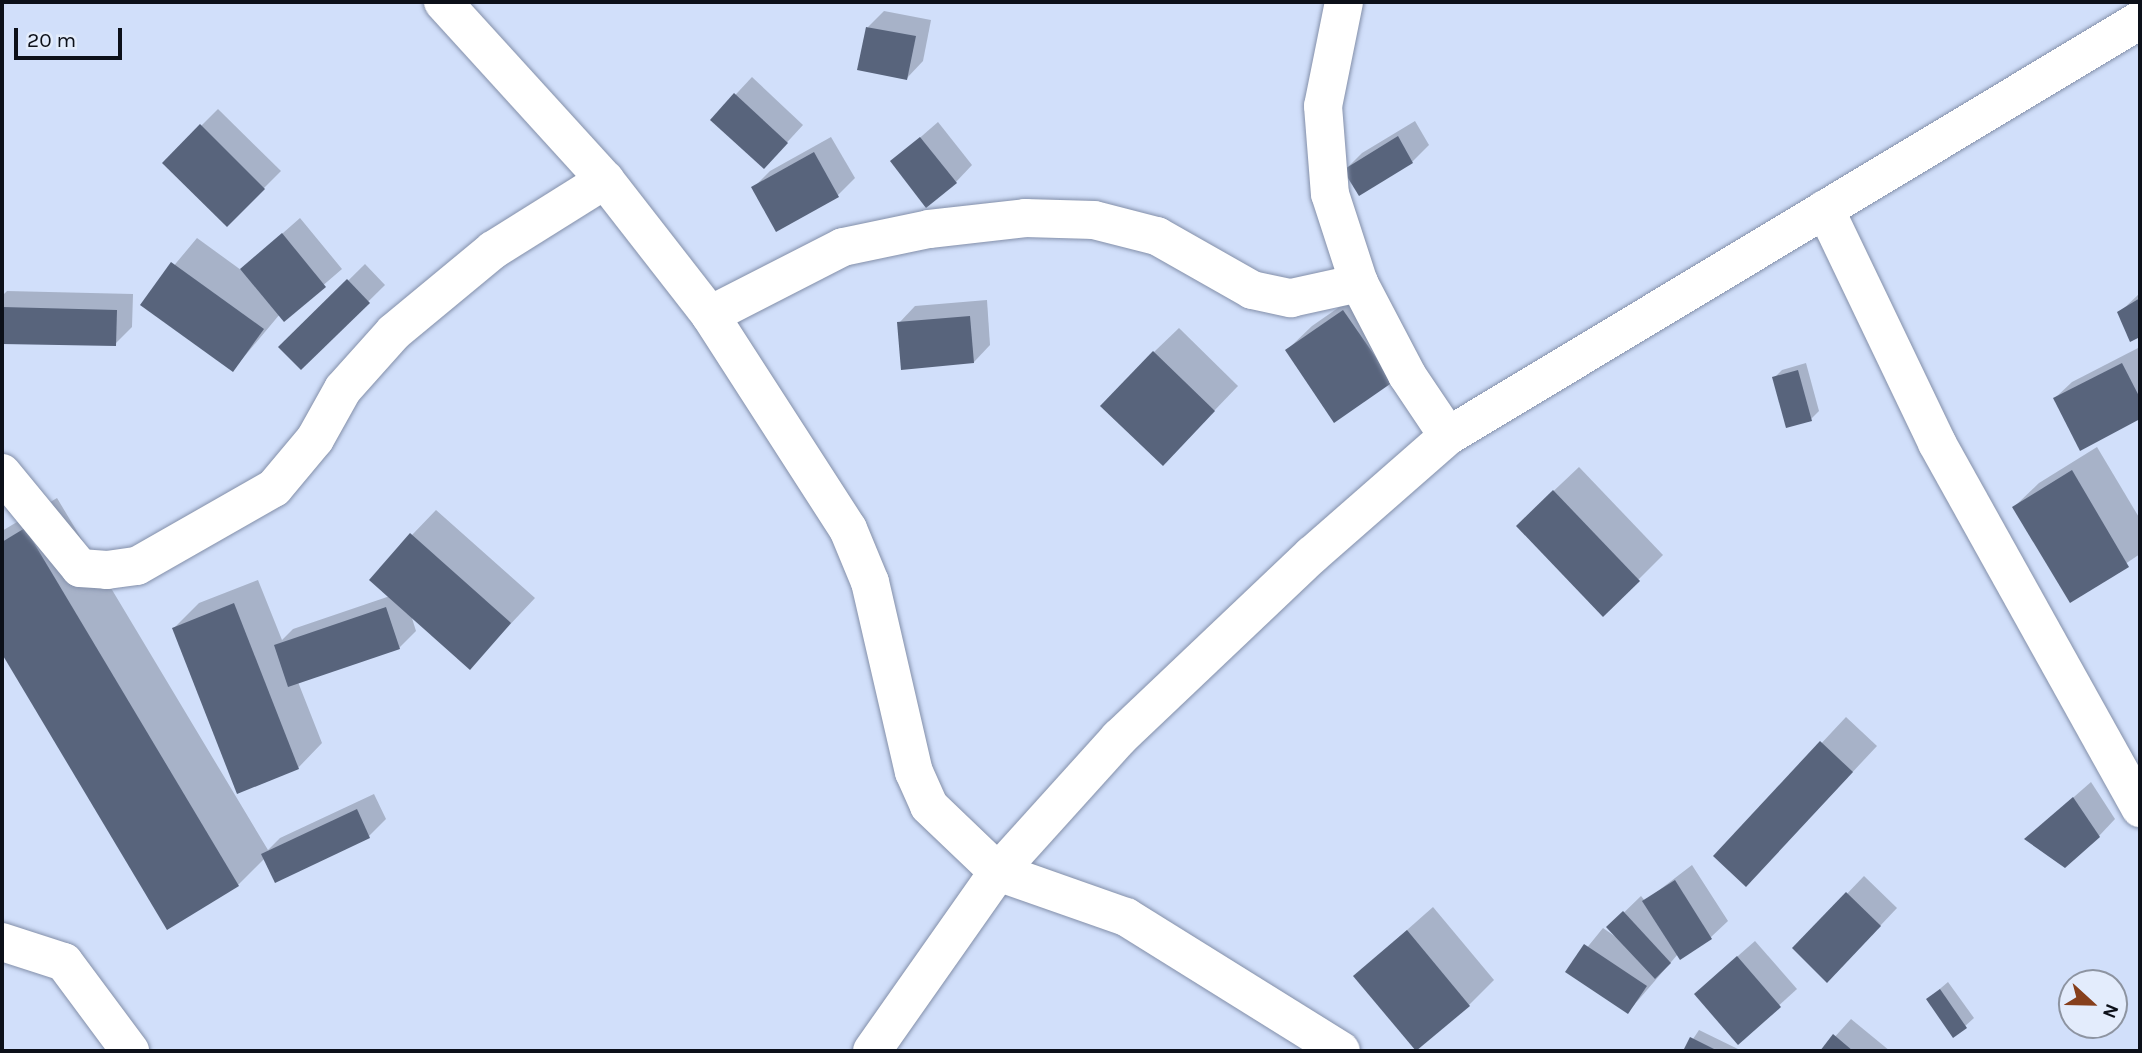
<!DOCTYPE html>
<html>
<head>
<meta charset="utf-8">
<style>
	body { margin:0 }
	#map { position:relative; width:2142px; height:1053px; overflow:hidden; background:#d1dffa; font-family:Karla,sans-serif }
	div>[style] { position:absolute }
	.shadow>* { inset:0; background:#0003 }
	.building>* { inset:0; background:#58647c }
	.roads { filter:drop-shadow(0 0 2px #838fa9) drop-shadow(0 0 2px #838fa9) }
	.street>* { height:38px; margin:-19px; padding:0 19px; transform-origin:19px; border-radius:19px; background:#fff }
	.secondary>* { height:38px; margin:-19px; padding:0 19px; transform-origin:19px; border-radius:19px; background:#fff }
	span { translate:-50% -50%; white-space:nowrap; text-align:center; line-height:1.15; -webkit-text-stroke:6px #e3ecfc; paint-order:stroke }
	.frame { position:absolute; inset:0; border:4px solid #0c1019; pointer-events:none }
	.north { position:absolute; left:2058px; top:969px; width:70px; height:70px; box-sizing:border-box; background:#e3ecfc; border:2px solid #8d94a1; border-radius:50%; rotate:112deg; font-size:19px; font-weight:700; line-height:28px; text-align:center; color:#0c1019 }
	.north::after { content:''; display:block; margin:auto; width:24px; height:32px; background:#863f1c; clip-path:polygon(50% 0,100% 100%,50% 72%,0 100%) }
	.scale { position:absolute; left:14px; top:28px; width:108px; height:32px; box-sizing:border-box; border:4px solid #0c1019; border-top:0; padding-left:9px; font-size:21px; line-height:24px; white-space:nowrap; color:#0c1019; -webkit-text-stroke:5px #e3ecfc; paint-order:stroke }
</style>
</head>
<body>
<div id="map">
	<div class="shadow">
		<div style="clip-path:polygon(884px 11px,931px 20px,923px 61px,907px 78px,868px 27px)"></div>
		<div style="clip-path:polygon(752px 77px,803px 125px,780px 150px,712px 120px)"></div>
		<div style="clip-path:polygon(218px 109px,281px 171px,227px 225px,164px 163px)"></div>
		<div style="clip-path:polygon(1415px 121px,1429px 145px,1412px 162px,1359px 194px,1345px 170px,1362px 153px)"></div>
		<div style="clip-path:polygon(938px 122px,972px 165px,956px 182px,892px 162px)"></div>
		<div style="clip-path:polygon(831px 137px,855px 178px,838px 195px,777px 230px,754px 187px,770px 171px)"></div>
		<div style="clip-path:polygon(300px 218px,342px 269px,284px 319px,280px 314px,233px 370px,142px 304px,197px 238px,241px 270px)"></div>
		<div style="clip-path:polygon(365px 264px,385px 285px,301px 368px,281px 347px)"></div>
		<div style="clip-path:polygon(1368px 287px,1391px 381px,1287px 350px,1312px 326px)"></div>
		<div style="clip-path:polygon(7px 291px,133px 294px,132px 327px,115px 344px,2px 342px,2px 296px)"></div>
		<div style="clip-path:polygon(2140px 293px,2140px 335px,2131px 340px,2119px 313px)"></div>
		<div style="clip-path:polygon(987px 300px,990px 345px,974px 362px,899px 323px,915px 306px)"></div>
		<div style="clip-path:polygon(1179px 328px,1238px 386px,1187px 439px,1154px 352px)"></div>
		<div style="clip-path:polygon(2140px 347px,2140px 417px,2081px 449px,2055px 398px,2072px 382px)"></div>
		<div style="clip-path:polygon(1806px 363px,1819px 411px,1811px 419px,1774px 378px,1782px 370px)"></div>
		<div style="clip-path:polygon(2097px 447px,2140px 519px,2140px 554px,2070px 601px,2014px 507px,2039px 483px)"></div>
		<div style="clip-path:polygon(1579px 467px,1663px 555px,1604px 614px,1543px 501px)"></div>
		<div style="clip-path:polygon(57px 498px,268px 850px,280px 838px,374px 794px,386px 819px,369px 836px,265px 858px,238px 885px,167px 928px,2px 651px,2px 531px)"></div>
		<div style="clip-path:polygon(436px 510px,535px 598px,470px 667px,411px 615px,416px 631px,399px 648px,298px 682px,322px 743px,298px 768px,174px 628px,199px 603px,258px 580px,282px 640px,293px 629px,390px 596px,412px 535px)"></div>
		<div style="clip-path:polygon(1846px 717px,1877px 746px,1770px 860px,1716px 856px)"></div>
		<div style="clip-path:polygon(2091px 782px,2115px 819px,2099px 836px,2027px 838px)"></div>
		<div style="clip-path:polygon(1692px 865px,1728px 921px,1711px 937px,1680px 958px,1678px 954px,1628px 1012px,1568px 971px,1603px 928px,1616px 937px,1609px 927px,1641px 896px,1645px 901px)"></div>
		<div style="clip-path:polygon(1864px 876px,1897px 908px,1844px 964px,1795px 948px)"></div>
		<div style="clip-path:polygon(1433px 907px,1494px 980px,1469px 1005px,1355px 976px)"></div>
		<div style="clip-path:polygon(1755px 941px,1797px 989px,1739px 1042px,1714px 977px)"></div>
		<div style="clip-path:polygon(1948px 982px,1974px 1018px,1954px 1036px,1928px 999px)"></div>
		<div style="clip-path:polygon(1851px 1019px,1890px 1051px,1822px 1051px)"></div>
		<div style="clip-path:polygon(1699px 1030px,1742px 1051px,1685px 1051px)"></div>
	</div>
	<div class="building">
		<div style="clip-path:polygon(866px 27px,916px 36px,907px 80px,857px 70px)"></div>
		<div style="clip-path:polygon(734px 93px,788px 143px,764px 169px,710px 120px)"></div>
		<div style="clip-path:polygon(200px 124px,265px 189px,227px 227px,162px 163px)"></div>
		<div style="clip-path:polygon(1398px 136px,1413px 163px,1359px 196px,1343px 170px)"></div>
		<div style="clip-path:polygon(920px 137px,957px 183px,926px 208px,890px 161px)"></div>
		<div style="clip-path:polygon(814px 152px,839px 197px,776px 232px,751px 187px)"></div>
		<div style="clip-path:polygon(282px 233px,326px 287px,284px 322px,240px 269px)"></div>
		<div style="clip-path:polygon(171px 262px,264px 329px,233px 372px,140px 305px)"></div>
		<div style="clip-path:polygon(347px 279px,370px 303px,301px 370px,278px 347px)"></div>
		<div style="clip-path:polygon(2140px 298px,2140px 337px,2130px 342px,2117px 312px)"></div>
		<div style="clip-path:polygon(2px 307px,117px 310px,116px 346px,2px 344px)"></div>
		<div style="clip-path:polygon(1343px 310px,1393px 382px,1334px 423px,1285px 350px)"></div>
		<div style="clip-path:polygon(970px 316px,974px 363px,901px 370px,897px 322px)"></div>
		<div style="clip-path:polygon(1153px 351px,1215px 411px,1163px 466px,1100px 406px)"></div>
		<div style="clip-path:polygon(2122px 363px,2140px 398px,2140px 419px,2080px 451px,2053px 398px)"></div>
		<div style="clip-path:polygon(1798px 370px,1812px 421px,1786px 428px,1772px 377px)"></div>
		<div style="clip-path:polygon(2072px 470px,2129px 567px,2070px 603px,2012px 507px)"></div>
		<div style="clip-path:polygon(1553px 490px,1640px 581px,1603px 617px,1516px 526px)"></div>
		<div style="clip-path:polygon(25px 528px,239px 886px,167px 930px,2px 654px,2px 542px)"></div>
		<div style="clip-path:polygon(410px 533px,511px 623px,470px 670px,369px 580px)"></div>
		<div style="clip-path:polygon(234px 603px,299px 769px,237px 794px,172px 628px)"></div>
		<div style="clip-path:polygon(386px 607px,400px 649px,288px 687px,274px 645px)"></div>
		<div style="clip-path:polygon(1820px 741px,1853px 772px,1746px 887px,1713px 856px)"></div>
		<div style="clip-path:polygon(2073px 797px,2100px 837px,2065px 868px,2024px 839px)"></div>
		<div style="clip-path:polygon(357px 809px,370px 838px,275px 883px,261px 854px)"></div>
		<div style="clip-path:polygon(1675px 880px,1712px 939px,1680px 960px,1642px 901px)"></div>
		<div style="clip-path:polygon(1846px 892px,1881px 926px,1827px 983px,1792px 948px)"></div>
		<div style="clip-path:polygon(1623px 911px,1671px 963px,1655px 979px,1606px 927px)"></div>
		<div style="clip-path:polygon(1407px 930px,1470px 1006px,1416px 1051px,1353px 976px)"></div>
		<div style="clip-path:polygon(1584px 944px,1647px 986px,1628px 1014px,1565px 972px)"></div>
		<div style="clip-path:polygon(1737px 956px,1781px 1007px,1738px 1045px,1694px 994px)"></div>
		<div style="clip-path:polygon(1940px 989px,1967px 1028px,1953px 1038px,1926px 999px)"></div>
		<div style="clip-path:polygon(1833px 1034px,1853px 1051px,1820px 1051px)"></div>
		<div style="clip-path:polygon(1690px 1037px,1718px 1051px,1683px 1051px)"></div>
	</div>
	<div class="roads">
		<div class="street">
			<div style="left:443px;top:2px;width:241px;rotate:47.7deg"></div>
			<div style="left:605px;top:180px;width:171px;rotate:52.1deg"></div>
			<div style="left:710px;top:315px;width:255px;rotate:57.2deg"></div>
			<div style="left:848px;top:529px;width:57px;rotate:67.5deg"></div>
			<div style="left:870px;top:582px;width:195px;rotate:77deg"></div>
			<div style="left:914px;top:772px;width:37px;rotate:66deg"></div>
			<div style="left:929px;top:806px;width:95px;rotate:43.7deg"></div>
			<div style="left:998px;top:872px;width:136px;rotate:19.4deg"></div>
			<div style="left:1126px;top:917px;width:253px;rotate:31.9deg"></div>
			<div style="left:1344px;top:2px;width:106px;rotate:101.4deg"></div>
			<div style="left:1323px;top:106px;width:88px;rotate:85.5deg"></div>
			<div style="left:1330px;top:194px;width:94px;rotate:72deg"></div>
			<div style="left:1359px;top:283px;width:104px;rotate:62.4deg"></div>
			<div style="left:1407px;top:375px;width:73px;rotate:56.1deg"></div>
			<div style="left:1825px;top:209px;width:259px;rotate:64.4deg"></div>
			<div style="left:1937px;top:443px;width:418px;rotate:60.9deg"></div>
			<div style="left:710px;top:315px;width:149px;rotate:-27.1deg"></div>
			<div style="left:843px;top:247px;width:88px;rotate:-11.8deg"></div>
			<div style="left:929px;top:229px;width:97px;rotate:-6.5deg"></div>
			<div style="left:1025px;top:218px;width:69px;rotate:1.7deg"></div>
			<div style="left:1094px;top:220px;width:65px;rotate:14.3deg"></div>
			<div style="left:1157px;top:236px;width:109px;rotate:29.6deg"></div>
			<div style="left:1252px;top:290px;width:40px;rotate:12deg"></div>
			<div style="left:1291px;top:298px;width:70px;rotate:-12.4deg"></div>
			<div style="left:2px;top:473px;width:123px;rotate:50.6deg"></div>
			<div style="left:80px;top:568px;width:27px;rotate:4deg"></div>
			<div style="left:107px;top:570px;width:30px;rotate:-8deg"></div>
			<div style="left:137px;top:566px;width:158px;rotate:-29.7deg"></div>
			<div style="left:274px;top:488px;width:64px;rotate:-50.1deg"></div>
			<div style="left:315px;top:439px;width:57px;rotate:-60.8deg"></div>
			<div style="left:343px;top:389px;width:76px;rotate:-48.2deg"></div>
			<div style="left:394px;top:332px;width:129px;rotate:-39.6deg"></div>
			<div style="left:493px;top:250px;width:132px;rotate:-32deg"></div>
			<div style="left:2px;top:942px;width:65px;rotate:17.9deg"></div>
			<div style="left:64px;top:962px;width:111px;rotate:53.4deg"></div>
		</div>
		<div class="secondary">
			<div style="left:872px;top:1051px;width:219px;rotate:-54.9deg"></div>
			<div style="left:998px;top:872px;width:181px;rotate:-47.9deg"></div>
			<div style="left:1119px;top:738px;width:266px;rotate:-43.5deg"></div>
			<div style="left:1312px;top:555px;width:181px;rotate:-41.2deg"></div>
			<div style="left:1448px;top:436px;width:807px;rotate:-31.01deg"></div>
		</div>
	</div>
	<div class="frame"></div>
	<div class="north">N</div>
	<div class="scale">20 m</div>
</div>
</body>
</html>
